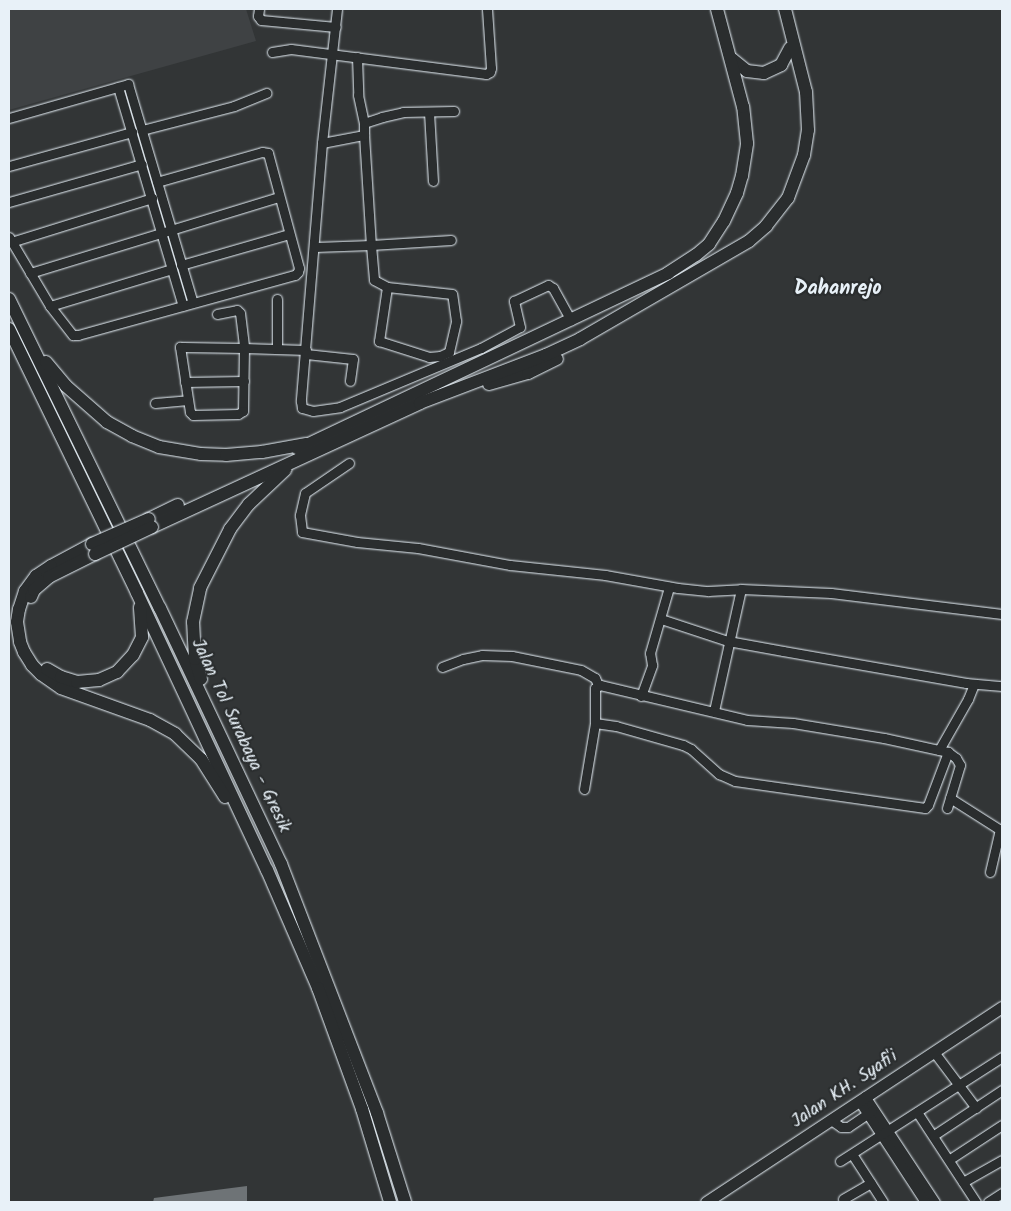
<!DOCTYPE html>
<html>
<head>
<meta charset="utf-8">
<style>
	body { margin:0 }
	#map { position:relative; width:1011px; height:1211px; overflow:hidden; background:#323536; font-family:Kalam,sans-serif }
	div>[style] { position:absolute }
	.built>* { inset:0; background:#3f4244 }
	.water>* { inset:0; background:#6e7376 }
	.roads { filter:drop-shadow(0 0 1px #e8f1f8) drop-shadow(0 0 1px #e8f1f8) }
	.minor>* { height:9px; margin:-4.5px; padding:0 4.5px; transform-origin:4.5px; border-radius:4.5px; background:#2a2d2e }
	.major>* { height:11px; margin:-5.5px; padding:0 5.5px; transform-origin:5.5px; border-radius:5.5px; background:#2a2d2e }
	.highway>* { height:12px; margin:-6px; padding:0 6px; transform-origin:6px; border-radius:6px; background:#2a2d2e }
	.bridges { filter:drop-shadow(0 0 1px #e8f1f8) drop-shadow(0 0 1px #e8f1f8) }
	.highway-bridge>* { height:12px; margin:-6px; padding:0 6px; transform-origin:6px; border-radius:6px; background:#2a2d2e }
	span { translate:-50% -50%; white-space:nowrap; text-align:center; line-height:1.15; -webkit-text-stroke:4.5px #2a2d2e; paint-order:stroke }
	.street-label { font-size:18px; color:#e8f1f8 }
	.quarter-label { font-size:20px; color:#e8f1f8; font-weight:700 }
	.frame { position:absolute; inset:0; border:10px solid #e8f1f8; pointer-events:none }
</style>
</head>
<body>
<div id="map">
	<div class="built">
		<div style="clip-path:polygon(9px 9px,246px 9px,256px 41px,9px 110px)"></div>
	</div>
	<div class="water">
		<div style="clip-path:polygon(247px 1186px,247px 1202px,153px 1202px,154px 1198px)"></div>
	</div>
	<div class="roads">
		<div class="minor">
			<div style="left:259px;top:9px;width:7px;rotate:98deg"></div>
			<div style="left:258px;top:16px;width:5px;rotate:53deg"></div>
			<div style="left:261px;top:20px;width:75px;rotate:5.3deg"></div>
			<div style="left:337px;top:9px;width:135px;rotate:96.4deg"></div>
			<div style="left:322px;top:143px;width:259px;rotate:94.7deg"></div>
			<div style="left:301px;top:401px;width:7px;rotate:82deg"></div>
			<div style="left:302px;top:408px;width:11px;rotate:15deg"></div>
			<div style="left:313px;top:411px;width:27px;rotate:-8deg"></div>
			<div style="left:340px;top:407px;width:153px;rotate:-22.7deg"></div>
			<div style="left:481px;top:348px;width:44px;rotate:-28.3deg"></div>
			<div style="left:520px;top:327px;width:27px;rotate:-103deg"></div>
			<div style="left:514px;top:301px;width:38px;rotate:-25deg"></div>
			<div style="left:548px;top:285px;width:6px;rotate:31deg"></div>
			<div style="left:553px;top:288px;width:37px;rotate:61deg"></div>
			<div style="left:272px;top:52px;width:19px;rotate:-9deg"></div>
			<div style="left:291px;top:49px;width:197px;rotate:7.3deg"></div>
			<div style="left:486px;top:74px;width:4px;rotate:-27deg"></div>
			<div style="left:490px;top:72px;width:4px;rotate:-76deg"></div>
			<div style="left:491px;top:68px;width:59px;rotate:-93.9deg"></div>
			<div style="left:357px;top:57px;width:38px;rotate:88deg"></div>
			<div style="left:358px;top:95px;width:29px;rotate:78deg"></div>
			<div style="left:118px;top:87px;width:228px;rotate:73.5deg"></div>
			<div style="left:429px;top:112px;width:69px;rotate:86.7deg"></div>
			<div style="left:9px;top:118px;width:124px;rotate:-15.9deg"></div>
			<div style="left:128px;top:84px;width:228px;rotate:73.5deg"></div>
			<div style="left:142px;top:130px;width:95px;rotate:-14.6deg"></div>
			<div style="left:234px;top:106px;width:35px;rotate:-22deg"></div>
			<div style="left:364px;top:135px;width:110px;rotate:86.4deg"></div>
			<div style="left:371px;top:245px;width:80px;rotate:-3.6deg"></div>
			<div style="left:322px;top:143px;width:43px;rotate:-10.8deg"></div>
			<div style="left:364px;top:135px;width:12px;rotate:-90deg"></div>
			<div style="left:364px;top:123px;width:19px;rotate:-18deg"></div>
			<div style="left:382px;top:117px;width:22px;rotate:-13deg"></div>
			<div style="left:403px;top:112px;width:51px;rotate:-1.1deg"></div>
			<div style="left:9px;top:166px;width:128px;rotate:-15.5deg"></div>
			<div style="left:9px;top:202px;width:138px;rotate:-15.9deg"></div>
			<div style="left:9px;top:237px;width:80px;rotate:59.3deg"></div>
			<div style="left:50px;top:306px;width:37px;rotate:52deg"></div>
			<div style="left:73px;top:335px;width:5px"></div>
			<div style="left:78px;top:335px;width:225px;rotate:-15.5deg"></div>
			<div style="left:295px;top:275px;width:4px;rotate:-45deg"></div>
			<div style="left:298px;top:272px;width:4px;rotate:-76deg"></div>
			<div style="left:299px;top:268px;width:119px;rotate:-105.1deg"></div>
			<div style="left:268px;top:153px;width:6px;rotate:-171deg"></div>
			<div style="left:262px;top:152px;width:109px;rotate:164.1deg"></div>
			<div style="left:11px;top:242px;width:148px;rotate:-17.3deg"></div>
			<div style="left:315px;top:247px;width:56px;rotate:-2deg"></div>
			<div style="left:371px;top:245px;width:35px;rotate:85deg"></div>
			<div style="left:374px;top:280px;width:15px;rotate:28deg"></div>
			<div style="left:387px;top:287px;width:55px;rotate:98.4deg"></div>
			<div style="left:379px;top:341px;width:52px;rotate:17.7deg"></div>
			<div style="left:429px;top:357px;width:11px;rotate:-5deg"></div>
			<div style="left:440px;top:356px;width:10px;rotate:-24deg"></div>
			<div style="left:449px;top:352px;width:32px;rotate:-77deg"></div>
			<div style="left:456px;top:321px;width:27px;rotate:-98deg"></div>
			<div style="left:452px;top:294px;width:65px;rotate:-173.9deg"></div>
			<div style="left:181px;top:265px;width:112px;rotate:-16deg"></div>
			<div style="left:30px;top:273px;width:260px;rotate:-17deg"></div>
			<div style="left:277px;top:299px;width:50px;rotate:90deg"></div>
			<div style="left:50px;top:306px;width:127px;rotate:-16.9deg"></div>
			<div style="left:217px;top:314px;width:20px;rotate:-11deg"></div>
			<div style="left:237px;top:310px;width:4px;rotate:45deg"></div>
			<div style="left:240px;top:313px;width:35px;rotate:83deg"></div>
			<div style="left:244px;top:348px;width:63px;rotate:90.9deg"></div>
			<div style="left:243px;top:411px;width:6px;rotate:149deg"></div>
			<div style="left:238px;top:414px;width:45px;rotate:178.7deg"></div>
			<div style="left:193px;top:415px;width:4px;rotate:-135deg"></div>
			<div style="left:190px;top:412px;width:66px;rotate:-98.7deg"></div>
			<div style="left:180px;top:347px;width:3px"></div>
			<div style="left:183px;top:347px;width:61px;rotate:0.9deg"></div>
			<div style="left:244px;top:348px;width:62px;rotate:1.8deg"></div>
			<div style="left:306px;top:354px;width:47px;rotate:6.1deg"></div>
			<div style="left:353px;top:359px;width:22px;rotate:98deg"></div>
			<div style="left:185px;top:382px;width:59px;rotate:-1deg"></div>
			<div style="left:155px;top:403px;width:33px;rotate:-5deg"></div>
			<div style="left:349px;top:463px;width:53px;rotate:145.7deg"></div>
			<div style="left:305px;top:493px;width:23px;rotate:103deg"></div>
			<div style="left:300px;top:515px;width:17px;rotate:83deg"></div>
			<div style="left:302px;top:532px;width:56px;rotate:10.3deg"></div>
			<div style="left:357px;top:542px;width:61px;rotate:5.6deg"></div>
			<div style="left:418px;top:548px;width:94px;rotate:10.5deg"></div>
			<div style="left:510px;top:565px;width:96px;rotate:6deg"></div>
			<div style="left:605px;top:575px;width:74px;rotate:10.1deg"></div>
			<div style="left:678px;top:588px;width:30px;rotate:6deg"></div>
			<div style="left:708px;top:591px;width:33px;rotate:-3deg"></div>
			<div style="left:741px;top:589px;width:125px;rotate:102.5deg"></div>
			<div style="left:741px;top:589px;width:90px;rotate:2.5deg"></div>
			<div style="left:831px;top:593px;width:172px;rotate:7deg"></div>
			<div style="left:661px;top:619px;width:71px;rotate:18.2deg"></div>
			<div style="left:728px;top:641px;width:56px;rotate:10.3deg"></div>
			<div style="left:783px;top:651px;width:186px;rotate:9.9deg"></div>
			<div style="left:966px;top:683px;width:36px;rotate:5deg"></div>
			<div style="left:442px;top:667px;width:22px;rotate:-21deg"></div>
			<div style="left:463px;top:659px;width:19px;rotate:-12deg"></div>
			<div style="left:482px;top:655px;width:30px;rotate:2deg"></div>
			<div style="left:512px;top:656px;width:70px;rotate:11.5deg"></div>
			<div style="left:581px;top:670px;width:16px;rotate:30deg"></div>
			<div style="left:595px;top:678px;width:8px;rotate:67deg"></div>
			<div style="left:641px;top:696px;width:33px;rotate:-70deg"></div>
			<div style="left:652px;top:665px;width:12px;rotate:-99deg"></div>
			<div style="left:650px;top:653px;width:69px;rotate:-73.9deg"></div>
			<div style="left:595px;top:723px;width:21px;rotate:8deg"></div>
			<div style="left:616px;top:726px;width:70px;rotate:15.8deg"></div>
			<div style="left:683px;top:745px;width:9px;rotate:27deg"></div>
			<div style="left:691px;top:749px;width:38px;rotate:42deg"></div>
			<div style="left:719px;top:774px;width:17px;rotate:24deg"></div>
			<div style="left:735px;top:781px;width:192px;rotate:8.1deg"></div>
			<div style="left:925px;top:808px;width:4px;rotate:-45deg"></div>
			<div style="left:928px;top:805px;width:57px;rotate:-69.3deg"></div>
			<div style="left:939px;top:750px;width:59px;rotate:-60.4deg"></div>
			<div style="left:968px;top:699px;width:16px;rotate:-68deg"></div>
			<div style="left:584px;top:789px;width:67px;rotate:-80.5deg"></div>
			<div style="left:595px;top:723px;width:35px;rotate:-90deg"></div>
			<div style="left:595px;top:688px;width:6px;rotate:-31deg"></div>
			<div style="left:600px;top:685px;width:151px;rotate:13.4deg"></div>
			<div style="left:747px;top:720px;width:46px;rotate:3.7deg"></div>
			<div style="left:793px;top:723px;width:92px;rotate:9.4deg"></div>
			<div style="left:884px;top:738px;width:66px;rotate:12.3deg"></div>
			<div style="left:948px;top:752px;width:10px;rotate:37deg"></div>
			<div style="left:956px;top:758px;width:8px;rotate:60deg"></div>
			<div style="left:960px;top:765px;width:45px;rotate:106.8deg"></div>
			<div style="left:950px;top:798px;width:62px;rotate:32.4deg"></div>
			<div style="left:990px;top:872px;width:44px;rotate:-76.9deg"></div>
			<div style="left:934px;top:1052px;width:70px;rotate:53.1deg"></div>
			<div style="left:865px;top:1096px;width:127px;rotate:56.6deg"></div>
			<div style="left:859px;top:1101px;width:121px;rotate:56.8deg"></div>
			<div style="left:917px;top:1112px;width:108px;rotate:56.8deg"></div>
			<div style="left:831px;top:1120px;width:12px;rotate:35deg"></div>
			<div style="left:841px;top:1127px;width:7px"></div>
			<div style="left:848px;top:1127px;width:29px;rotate:-34deg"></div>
			<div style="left:934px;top:1135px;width:82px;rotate:-33.5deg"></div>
			<div style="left:852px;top:1154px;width:57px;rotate:57.1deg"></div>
			<div style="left:950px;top:1159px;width:62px;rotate:-33.2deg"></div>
			<div style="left:840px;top:1161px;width:193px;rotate:-32.7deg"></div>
			<div style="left:963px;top:1182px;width:45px;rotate:-29.4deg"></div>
			<div style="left:843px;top:1199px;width:32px;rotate:-30deg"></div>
			<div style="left:988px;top:1202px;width:17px;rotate:-33deg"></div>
		</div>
		<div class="major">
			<div style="left:706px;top:1202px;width:354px;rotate:-33.4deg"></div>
		</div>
		<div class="highway">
			<div style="left:732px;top:59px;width:19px;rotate:39deg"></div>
			<div style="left:747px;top:71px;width:17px;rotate:7deg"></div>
			<div style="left:764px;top:73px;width:19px;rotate:-25deg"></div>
			<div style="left:781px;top:65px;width:19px;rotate:-62deg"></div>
			<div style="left:9px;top:299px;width:344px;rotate:64deg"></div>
			<div style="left:160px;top:608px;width:283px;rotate:64.7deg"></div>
			<div style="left:281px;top:864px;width:267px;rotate:68.9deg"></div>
			<div style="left:377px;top:1113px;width:93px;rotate:72.5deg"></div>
			<div style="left:9px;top:329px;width:293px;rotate:64.1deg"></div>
			<div style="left:137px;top:593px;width:306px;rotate:64.9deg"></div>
			<div style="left:267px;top:870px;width:129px;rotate:66.6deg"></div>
			<div style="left:318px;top:988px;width:129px;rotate:70deg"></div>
			<div style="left:362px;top:1109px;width:97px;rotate:73.2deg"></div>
			<div style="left:46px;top:362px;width:31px;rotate:50deg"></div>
			<div style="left:66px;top:386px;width:55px;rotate:41.3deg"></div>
			<div style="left:107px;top:422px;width:29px;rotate:29deg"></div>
			<div style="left:132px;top:436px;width:29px;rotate:22deg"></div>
			<div style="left:159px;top:447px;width:43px;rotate:9.5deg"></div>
			<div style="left:201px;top:454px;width:25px;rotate:2deg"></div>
			<div style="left:226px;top:455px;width:36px;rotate:-5deg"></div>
			<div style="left:262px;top:452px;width:45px;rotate:-10.3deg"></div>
			<div style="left:489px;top:384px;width:41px;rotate:-15.8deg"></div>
			<div style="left:528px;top:373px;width:32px;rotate:-26deg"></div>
			<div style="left:298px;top:449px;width:410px;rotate:-25.4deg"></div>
			<div style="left:668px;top:273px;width:33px;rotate:-33deg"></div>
			<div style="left:696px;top:255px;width:17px;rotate:-40deg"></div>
			<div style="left:709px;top:244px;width:27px;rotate:-57deg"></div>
			<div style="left:724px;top:221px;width:31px;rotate:-65deg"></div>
			<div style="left:737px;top:193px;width:18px;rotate:-74deg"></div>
			<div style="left:742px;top:176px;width:33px;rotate:-81deg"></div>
			<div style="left:747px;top:143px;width:36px;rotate:-96deg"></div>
			<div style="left:743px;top:107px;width:101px;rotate:-104.9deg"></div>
			<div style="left:149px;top:519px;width:32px;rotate:-26deg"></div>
			<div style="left:152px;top:527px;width:295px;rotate:-24.8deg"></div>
			<div style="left:420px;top:403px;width:135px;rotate:-20.9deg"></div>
			<div style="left:546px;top:355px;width:38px;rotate:-25deg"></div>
			<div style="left:580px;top:339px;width:195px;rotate:-30.1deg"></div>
			<div style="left:749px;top:241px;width:23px;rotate:-41deg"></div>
			<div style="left:766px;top:226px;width:36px;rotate:-52deg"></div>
			<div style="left:788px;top:198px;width:46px;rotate:-69.6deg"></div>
			<div style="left:804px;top:155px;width:25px;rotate:-81deg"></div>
			<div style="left:808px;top:130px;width:38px;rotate:-93deg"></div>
			<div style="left:806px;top:92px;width:86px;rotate:-104.2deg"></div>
			<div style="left:92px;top:544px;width:47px;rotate:151.8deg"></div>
			<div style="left:51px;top:566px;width:18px;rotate:146deg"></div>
			<div style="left:36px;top:576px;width:19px;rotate:126deg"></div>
			<div style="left:25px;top:591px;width:19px;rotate:108deg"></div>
			<div style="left:19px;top:609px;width:13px;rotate:99deg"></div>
			<div style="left:17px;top:622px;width:20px;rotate:81deg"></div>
			<div style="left:20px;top:642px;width:11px;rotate:68deg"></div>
			<div style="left:24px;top:652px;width:15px;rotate:58deg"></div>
			<div style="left:32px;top:665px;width:13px;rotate:45deg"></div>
			<div style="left:41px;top:674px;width:24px;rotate:35deg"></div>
			<div style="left:61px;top:688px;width:95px;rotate:19.8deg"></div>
			<div style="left:150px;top:720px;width:29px;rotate:29deg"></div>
			<div style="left:175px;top:734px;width:36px;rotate:44deg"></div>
			<div style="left:201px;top:759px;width:45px;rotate:57.7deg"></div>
			<div style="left:31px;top:597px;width:8px;rotate:-67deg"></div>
			<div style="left:34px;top:590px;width:20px;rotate:-41deg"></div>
			<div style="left:49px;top:577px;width:51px;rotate:-26.6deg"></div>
			<div style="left:47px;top:669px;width:16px;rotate:30deg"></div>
			<div style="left:61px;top:677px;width:17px;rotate:17deg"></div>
			<div style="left:77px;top:682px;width:22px;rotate:-5deg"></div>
			<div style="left:99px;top:680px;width:20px;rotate:-24deg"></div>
			<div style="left:117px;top:672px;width:23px;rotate:-47deg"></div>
			<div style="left:133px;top:655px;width:20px;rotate:-63deg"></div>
			<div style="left:142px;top:637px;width:30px;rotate:-94deg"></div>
			<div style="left:201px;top:679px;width:21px;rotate:-107deg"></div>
			<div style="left:195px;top:659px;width:37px;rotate:-93deg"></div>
			<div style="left:193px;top:622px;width:35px;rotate:-78deg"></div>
			<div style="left:200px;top:588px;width:66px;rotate:-63deg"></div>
			<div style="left:230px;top:529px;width:31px;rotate:-53deg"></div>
			<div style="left:249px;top:504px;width:50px;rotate:-43.4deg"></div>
		</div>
	</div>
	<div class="bridges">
		<div class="highway-bridge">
			<div style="left:92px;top:544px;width:62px;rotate:-23.7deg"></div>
			<div style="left:95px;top:554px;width:63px;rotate:-25.3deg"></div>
		</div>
	</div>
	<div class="street-label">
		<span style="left:240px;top:736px;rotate:65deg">Jalan Tol Surabaya - Gresik</span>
		<span style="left:845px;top:1090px;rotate:-34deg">Jalan KH. Syafi'i</span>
	</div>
	<div class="quarter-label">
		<span style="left:838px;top:289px">Dahanrejo</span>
	</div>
	<div class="frame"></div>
</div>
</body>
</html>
